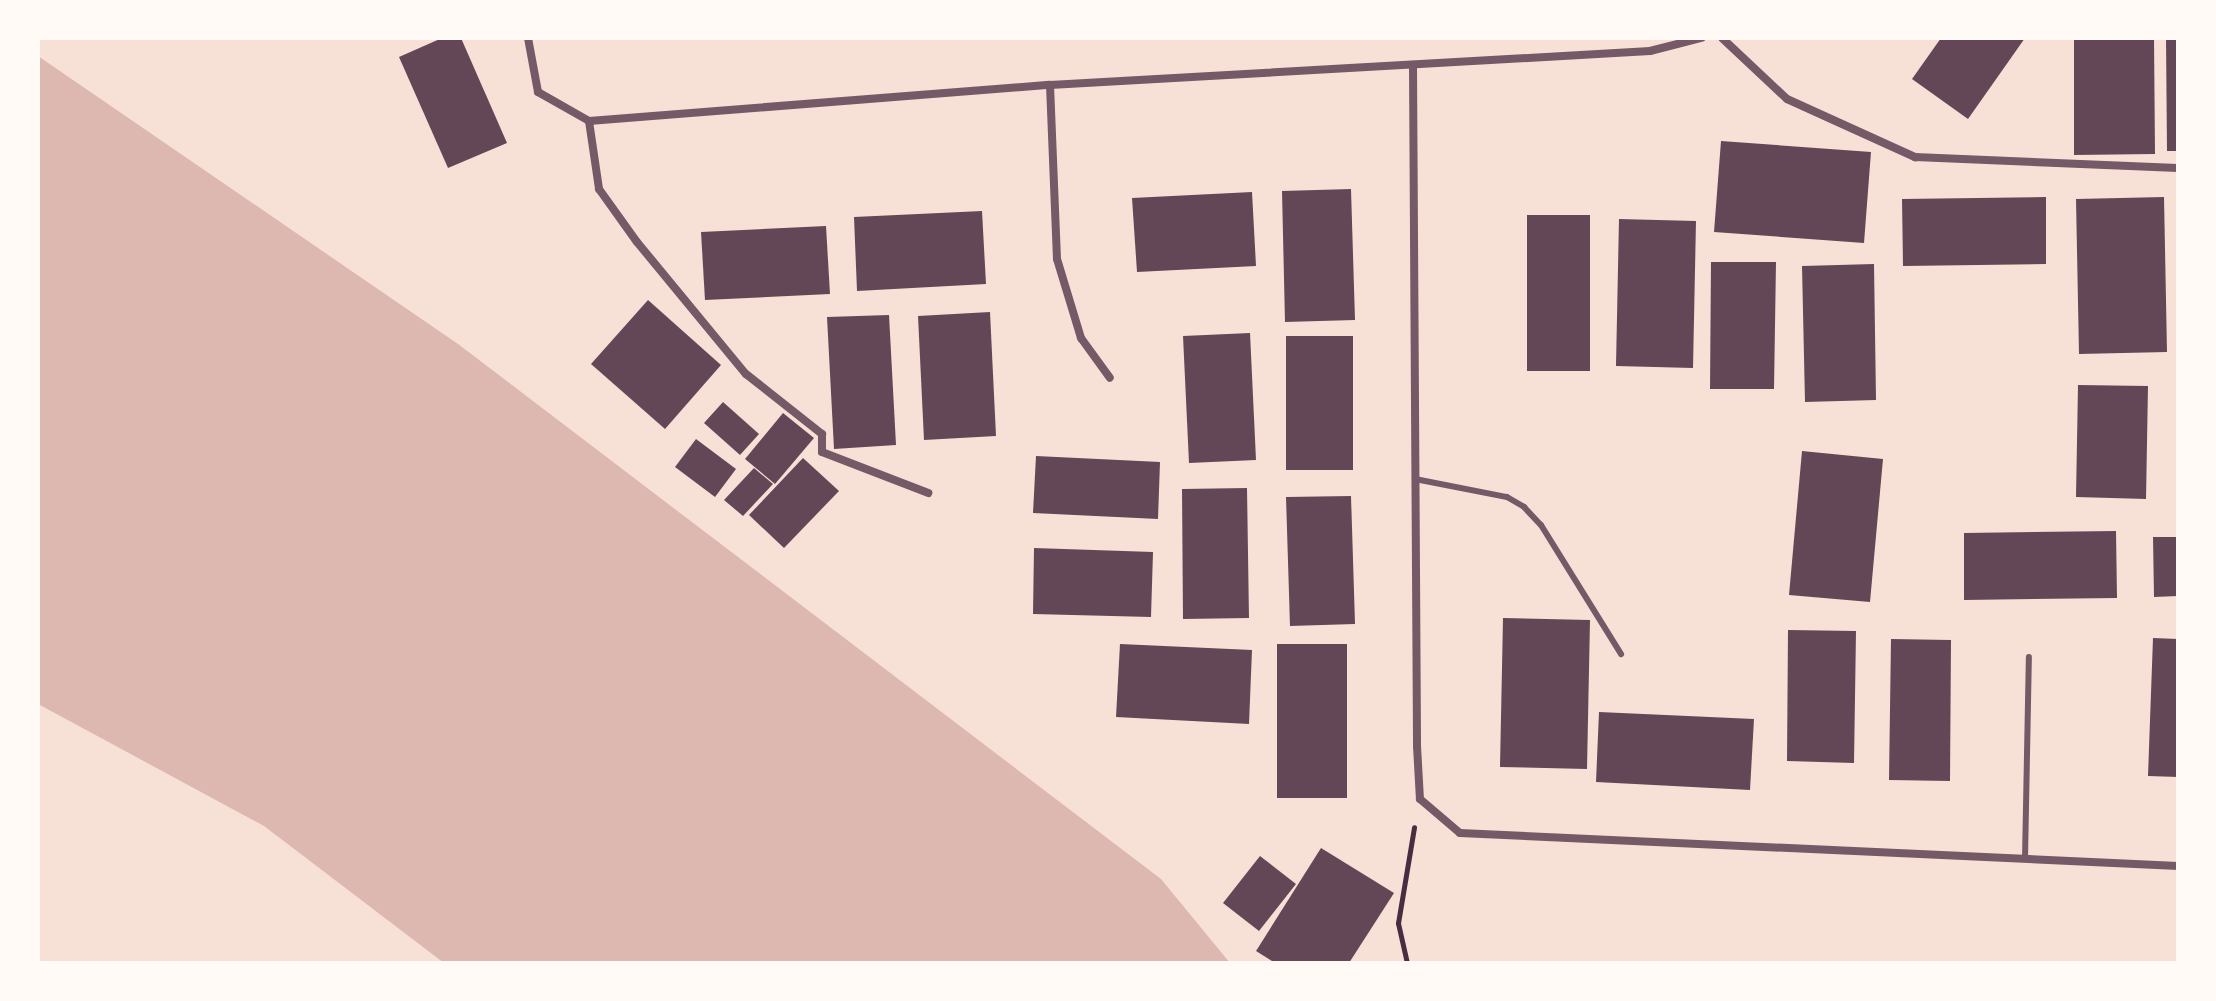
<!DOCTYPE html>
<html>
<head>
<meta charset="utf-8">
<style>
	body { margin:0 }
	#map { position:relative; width:2216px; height:1001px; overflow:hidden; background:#f7e1d7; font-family:"Open Sans",sans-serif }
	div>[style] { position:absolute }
	.water>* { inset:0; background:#dcb8b0 }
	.building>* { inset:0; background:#644757 }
	.path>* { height:5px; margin:-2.5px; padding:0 2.5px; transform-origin:2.5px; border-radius:2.5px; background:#4a2c40 }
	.service>* { height:6px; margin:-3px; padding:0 3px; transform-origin:3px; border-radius:3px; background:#755966 }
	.minor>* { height:8px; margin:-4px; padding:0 4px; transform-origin:4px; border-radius:4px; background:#755966 }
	span { translate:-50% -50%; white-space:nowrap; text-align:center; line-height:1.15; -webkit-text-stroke:6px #fffaf5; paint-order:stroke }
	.frame { position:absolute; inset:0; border:40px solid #fffaf5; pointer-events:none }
</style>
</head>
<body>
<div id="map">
	<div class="water">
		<div style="clip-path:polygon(38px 56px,458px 344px,1161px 879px,1230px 963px,444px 963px,264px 826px,38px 704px)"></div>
	</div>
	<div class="building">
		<div style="clip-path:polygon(442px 38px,461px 38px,507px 143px,448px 168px,399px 57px)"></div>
		<div style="clip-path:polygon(1941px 38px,2025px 38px,1968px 119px,1912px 79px)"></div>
		<div style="clip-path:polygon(2074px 38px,2154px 38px,2155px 154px,2074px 155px)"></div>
		<div style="clip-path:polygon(2166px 38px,2178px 38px,2178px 151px,2167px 151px)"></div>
		<div style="clip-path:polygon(1721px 141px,1871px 152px,1864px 243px,1714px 232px)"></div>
		<div style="clip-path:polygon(1351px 189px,1355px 320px,1285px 322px,1282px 191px)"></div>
		<div style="clip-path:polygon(1252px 192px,1256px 266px,1137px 272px,1132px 198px)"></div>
		<div style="clip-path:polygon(2046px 197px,2046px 264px,1903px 266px,1902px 199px)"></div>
		<div style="clip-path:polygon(2164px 197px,2167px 352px,2079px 354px,2076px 199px)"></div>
		<div style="clip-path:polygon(982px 211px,986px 284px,857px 291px,854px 217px)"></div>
		<div style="clip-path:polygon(1527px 215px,1590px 215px,1590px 371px,1527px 371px)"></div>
		<div style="clip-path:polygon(1619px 219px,1696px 221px,1693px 368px,1616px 366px)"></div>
		<div style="clip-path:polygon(826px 226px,830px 294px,705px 300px,701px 232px)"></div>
		<div style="clip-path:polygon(1711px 262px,1776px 262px,1774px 389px,1710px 389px)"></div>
		<div style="clip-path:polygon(1874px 264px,1876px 400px,1805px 402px,1802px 266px)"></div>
		<div style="clip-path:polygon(648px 300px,721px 365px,665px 429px,591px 364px)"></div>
		<div style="clip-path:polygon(990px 312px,996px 436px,924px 440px,918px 316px)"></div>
		<div style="clip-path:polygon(889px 315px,896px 445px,834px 449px,827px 317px)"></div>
		<div style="clip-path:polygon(1250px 333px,1256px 460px,1189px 463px,1183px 336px)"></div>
		<div style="clip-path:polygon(1286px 336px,1353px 336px,1353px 470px,1286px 470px)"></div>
		<div style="clip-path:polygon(2078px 385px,2148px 386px,2146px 499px,2076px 497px)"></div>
		<div style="clip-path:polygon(723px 402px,759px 434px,740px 455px,704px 423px)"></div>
		<div style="clip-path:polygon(783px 413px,814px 438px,775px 484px,745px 459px)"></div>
		<div style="clip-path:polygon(696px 439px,736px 469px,715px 497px,675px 467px)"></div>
		<div style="clip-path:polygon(1802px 451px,1883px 459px,1870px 602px,1789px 595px)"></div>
		<div style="clip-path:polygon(1036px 456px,1160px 462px,1158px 519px,1033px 513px)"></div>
		<div style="clip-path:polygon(803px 458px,839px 491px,784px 548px,749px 515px)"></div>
		<div style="clip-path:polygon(754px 468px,773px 484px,743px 516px,724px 500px)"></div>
		<div style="clip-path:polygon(1247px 488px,1249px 618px,1183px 619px,1182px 489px)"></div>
		<div style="clip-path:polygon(1351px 496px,1355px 624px,1290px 626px,1286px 497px)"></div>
		<div style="clip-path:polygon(2116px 531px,2117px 598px,1964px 600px,1964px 533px)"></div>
		<div style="clip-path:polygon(2153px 537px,2178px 537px,2178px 596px,2154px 597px)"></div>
		<div style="clip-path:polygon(1034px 548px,1153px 552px,1151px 617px,1033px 614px)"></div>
		<div style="clip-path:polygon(1503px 618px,1590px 620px,1587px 769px,1500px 767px)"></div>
		<div style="clip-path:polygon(1788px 630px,1856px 631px,1854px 763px,1787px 761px)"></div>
		<div style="clip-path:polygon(2153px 638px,2178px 639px,2178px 777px,2148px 776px)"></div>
		<div style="clip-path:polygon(1891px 639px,1951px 640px,1950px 781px,1889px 780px)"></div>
		<div style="clip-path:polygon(1120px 644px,1252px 650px,1249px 724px,1116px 717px)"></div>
		<div style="clip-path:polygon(1277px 644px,1347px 644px,1347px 798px,1277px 798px)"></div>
		<div style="clip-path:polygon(1599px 712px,1754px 719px,1750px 790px,1596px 782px)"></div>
		<div style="clip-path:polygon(1321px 848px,1394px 893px,1349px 963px,1275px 963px,1256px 951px)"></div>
		<div style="clip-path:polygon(1260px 856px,1296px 884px,1259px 931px,1223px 903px)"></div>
	</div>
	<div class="path">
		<div style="left:1407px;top:963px;width:41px;rotate:-102.7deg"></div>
		<div style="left:1398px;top:923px;width:97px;rotate:-80.5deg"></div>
	</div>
	<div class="service">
		<div style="left:1415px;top:479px;width:94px;rotate:11.1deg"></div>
		<div style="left:1507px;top:497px;width:20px;rotate:30deg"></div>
		<div style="left:1524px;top:507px;width:25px;rotate:47deg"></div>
		<div style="left:1541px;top:525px;width:152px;rotate:58.2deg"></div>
		<div style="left:2025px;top:859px;width:202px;rotate:-88.9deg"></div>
	</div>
	<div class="minor">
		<div style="left:528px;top:38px;width:55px;rotate:79.5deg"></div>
		<div style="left:538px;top:92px;width:59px;rotate:29.6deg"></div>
		<div style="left:589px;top:121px;width:462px;rotate:-4.5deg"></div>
		<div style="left:1050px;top:85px;width:601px;rotate:-3.24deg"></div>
		<div style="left:1650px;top:51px;width:53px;rotate:-14.3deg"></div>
		<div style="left:1722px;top:38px;width:89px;rotate:43.2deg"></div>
		<div style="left:1787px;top:99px;width:141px;rotate:24.4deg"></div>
		<div style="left:1915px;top:157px;width:263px;rotate:2.4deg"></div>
		<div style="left:1413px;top:66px;width:680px;rotate:89.66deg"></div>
		<div style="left:1417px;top:746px;width:53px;rotate:86.8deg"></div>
		<div style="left:1420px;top:799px;width:52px;rotate:40.4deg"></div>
		<div style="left:1460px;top:833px;width:719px;rotate:2.63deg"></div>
		<div style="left:1050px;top:85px;width:174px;rotate:87.7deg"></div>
		<div style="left:1057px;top:259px;width:83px;rotate:73.1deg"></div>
		<div style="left:1081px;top:338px;width:49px;rotate:54.1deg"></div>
		<div style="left:589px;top:121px;width:69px;rotate:81.6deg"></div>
		<div style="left:599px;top:189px;width:65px;rotate:54.4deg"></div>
		<div style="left:637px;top:242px;width:171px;rotate:50.5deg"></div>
		<div style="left:746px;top:374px;width:97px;rotate:38.3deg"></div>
		<div style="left:822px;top:434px;width:18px;rotate:90deg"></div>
		<div style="left:822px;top:452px;width:114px;rotate:21.1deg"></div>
	</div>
	<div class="frame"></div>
</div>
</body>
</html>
